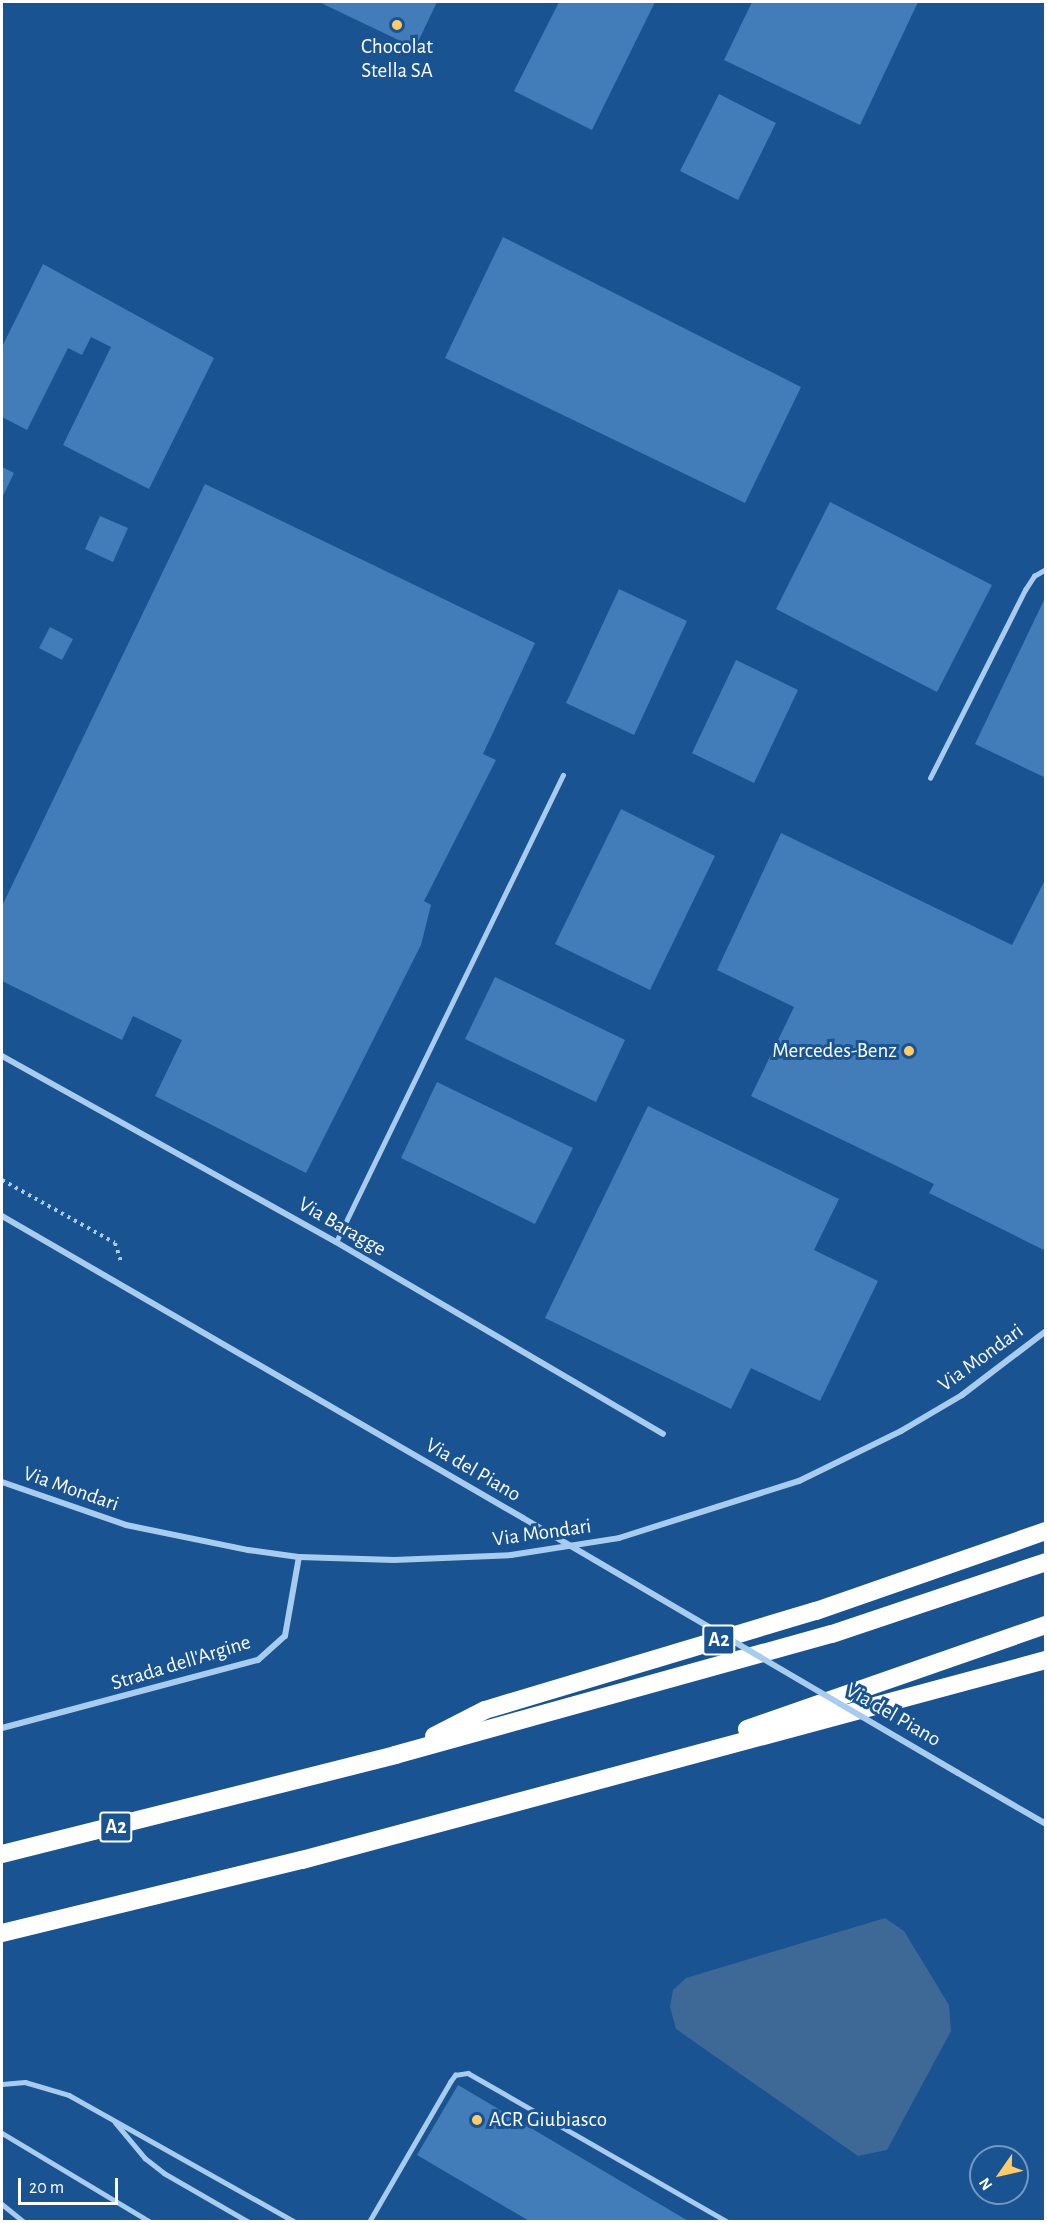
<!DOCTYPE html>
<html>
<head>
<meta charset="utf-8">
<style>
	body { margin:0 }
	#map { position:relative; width:1047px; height:2223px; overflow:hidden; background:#195392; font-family:"Alegreya Sans",sans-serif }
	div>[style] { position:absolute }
	.water>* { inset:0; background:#3e6896 }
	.building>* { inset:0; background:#427db9 }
	.path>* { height:4px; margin-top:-2px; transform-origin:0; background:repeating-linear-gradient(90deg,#a8ccef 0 3px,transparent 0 7.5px) }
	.lane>* { height:4.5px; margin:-2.25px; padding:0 2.25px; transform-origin:2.25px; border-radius:2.25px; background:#a8ccef }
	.street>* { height:6px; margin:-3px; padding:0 3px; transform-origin:3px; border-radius:3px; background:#a8ccef }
	.highway>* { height:18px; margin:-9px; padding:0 9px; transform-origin:9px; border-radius:9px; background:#fff }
	.street-bridge>* { height:6px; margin:-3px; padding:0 3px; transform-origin:3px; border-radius:3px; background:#a8ccef }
	.dots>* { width:16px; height:16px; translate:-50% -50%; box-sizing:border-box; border:3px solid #195392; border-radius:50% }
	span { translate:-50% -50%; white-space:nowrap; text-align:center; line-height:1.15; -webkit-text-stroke:6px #195392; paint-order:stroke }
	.shield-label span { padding:2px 4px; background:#195392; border:2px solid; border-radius:4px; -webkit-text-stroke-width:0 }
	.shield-label { font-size:20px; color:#fff; font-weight:700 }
	.poi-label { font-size:21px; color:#fff }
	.right { translate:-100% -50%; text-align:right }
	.left { translate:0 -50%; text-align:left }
	.street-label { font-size:21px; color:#fff }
	.frame { position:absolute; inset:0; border:3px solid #fff; pointer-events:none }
	.north { position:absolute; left:969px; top:2145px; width:60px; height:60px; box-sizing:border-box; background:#195392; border:2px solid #7598be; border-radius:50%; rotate:236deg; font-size:16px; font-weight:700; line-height:24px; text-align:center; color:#fff }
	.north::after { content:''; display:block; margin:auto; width:21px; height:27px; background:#ffcc67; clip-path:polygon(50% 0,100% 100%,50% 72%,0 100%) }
	.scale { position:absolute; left:18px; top:2178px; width:100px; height:27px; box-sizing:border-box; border:3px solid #fff; border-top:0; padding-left:8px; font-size:18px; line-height:21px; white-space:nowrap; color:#fff; -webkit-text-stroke:4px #195392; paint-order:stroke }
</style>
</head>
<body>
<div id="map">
	<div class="water">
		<div style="clip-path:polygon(885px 1918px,904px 1931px,949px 2005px,951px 2031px,887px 2150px,858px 2156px,676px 2029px,670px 2007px,673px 1990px,686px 1978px)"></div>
	</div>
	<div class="building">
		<div style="clip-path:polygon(319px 2px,437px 2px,415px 48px)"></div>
		<div style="clip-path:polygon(559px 2px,655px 2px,592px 130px,514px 91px)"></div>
		<div style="clip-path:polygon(752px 2px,918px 2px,860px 125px,724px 60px)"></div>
		<div style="clip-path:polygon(719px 94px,776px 123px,738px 200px,680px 171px)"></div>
		<div style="clip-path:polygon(503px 237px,801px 387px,745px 503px,445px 358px)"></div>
		<div style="clip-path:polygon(43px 264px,214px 358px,149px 489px,63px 445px,111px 347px,91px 337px,82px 355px,68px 348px,27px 430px,2px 417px,2px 347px)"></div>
		<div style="clip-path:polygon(2px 467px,14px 473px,2px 498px)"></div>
		<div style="clip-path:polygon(205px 484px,535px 643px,483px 754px,496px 760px,424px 901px,431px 905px,421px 945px,306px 1173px,155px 1096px,182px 1040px,133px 1016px,122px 1040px,2px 981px,2px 906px)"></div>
		<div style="clip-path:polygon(830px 502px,992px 585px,937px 692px,776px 609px)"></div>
		<div style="clip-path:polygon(100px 516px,128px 528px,113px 562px,85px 549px)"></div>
		<div style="clip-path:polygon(619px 589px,687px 621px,634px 735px,566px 703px)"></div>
		<div style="clip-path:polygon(1046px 596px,1046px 778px,975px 744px)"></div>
		<div style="clip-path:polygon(50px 627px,73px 639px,62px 660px,39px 648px)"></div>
		<div style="clip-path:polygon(736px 660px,798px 690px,754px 783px,692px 753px)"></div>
		<div style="clip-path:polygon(621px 809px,715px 856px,650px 990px,555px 944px)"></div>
		<div style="clip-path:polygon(781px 833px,1012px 945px,1046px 878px,1046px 1251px,929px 1193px,934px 1184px,751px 1096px,794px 1007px,717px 970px)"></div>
		<div style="clip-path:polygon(495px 977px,625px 1040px,596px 1102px,465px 1039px)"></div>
		<div style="clip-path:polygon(437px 1082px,573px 1148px,535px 1224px,401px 1158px)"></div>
		<div style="clip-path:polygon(648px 1106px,839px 1199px,814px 1250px,878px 1281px,820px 1401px,751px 1368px,731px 1409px,545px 1318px)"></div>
		<div style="clip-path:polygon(458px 2085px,690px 2222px,531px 2222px,417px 2155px)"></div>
	</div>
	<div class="path">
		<div style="left:2px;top:1180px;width:129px;rotate:29.1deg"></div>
		<div style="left:115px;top:1243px;width:20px;rotate:72deg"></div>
	</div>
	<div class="lane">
		<div style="left:930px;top:778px;width:211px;rotate:-63.2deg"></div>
		<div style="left:1025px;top:590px;width:17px;rotate:-57deg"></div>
		<div style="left:1034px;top:576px;width:14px;rotate:-30deg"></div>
		<div style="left:336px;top:1242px;width:519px;rotate:-64.08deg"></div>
		<div style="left:2px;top:2084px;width:23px;rotate:-5deg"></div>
		<div style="left:25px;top:2082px;width:46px;rotate:16.5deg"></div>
		<div style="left:69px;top:2095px;width:259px;rotate:29.3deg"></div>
		<div style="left:115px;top:2122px;width:47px;rotate:50.2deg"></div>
		<div style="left:145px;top:2158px;width:24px;rotate:38deg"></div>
		<div style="left:164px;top:2173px;width:98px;rotate:30deg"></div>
		<div style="left:2px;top:2133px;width:174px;rotate:30.9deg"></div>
		<div style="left:2px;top:2204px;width:28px;rotate:39deg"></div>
		<div style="left:369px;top:2222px;width:162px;rotate:-59.9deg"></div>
		<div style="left:450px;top:2082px;width:9px;rotate:-54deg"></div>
		<div style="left:455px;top:2075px;width:13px;rotate:-9deg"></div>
		<div style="left:468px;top:2073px;width:300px;rotate:29.8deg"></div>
	</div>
	<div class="street">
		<div style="left:2px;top:1056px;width:382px;rotate:29.1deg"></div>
		<div style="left:336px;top:1242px;width:379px;rotate:30.4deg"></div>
		<div style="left:2px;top:1216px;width:602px;rotate:30.1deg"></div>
		<div style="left:2px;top:1482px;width:131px;rotate:19.1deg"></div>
		<div style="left:126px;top:1525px;width:125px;rotate:11.6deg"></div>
		<div style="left:248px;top:1550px;width:51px;rotate:7.8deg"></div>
		<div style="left:299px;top:1557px;width:95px;rotate:1.8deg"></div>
		<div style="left:394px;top:1560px;width:117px;rotate:-2.4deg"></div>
		<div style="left:511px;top:1555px;width:109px;rotate:-8.9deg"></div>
		<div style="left:619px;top:1538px;width:189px;rotate:-17.6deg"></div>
		<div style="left:799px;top:1481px;width:114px;rotate:-26.1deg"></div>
		<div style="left:901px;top:1431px;width:71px;rotate:-30.5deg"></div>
		<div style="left:962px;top:1395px;width:106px;rotate:-37.3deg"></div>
		<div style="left:2px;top:1728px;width:265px;rotate:-14.9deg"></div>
		<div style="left:258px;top:1660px;width:36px;rotate:-42deg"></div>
		<div style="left:285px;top:1636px;width:80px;rotate:-80deg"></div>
		<div style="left:958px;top:1773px;width:102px;rotate:30.1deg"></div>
	</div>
	<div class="highway">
		<div style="left:747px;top:1729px;width:317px;rotate:-19.2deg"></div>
		<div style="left:434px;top:1736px;width:57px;rotate:-27deg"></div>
		<div style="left:485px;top:1710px;width:345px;rotate:-16.7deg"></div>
		<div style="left:816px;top:1611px;width:244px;rotate:-19.2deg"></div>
		<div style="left:2px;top:1854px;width:405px;rotate:-14.1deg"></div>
		<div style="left:395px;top:1755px;width:453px;rotate:-15.5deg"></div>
		<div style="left:832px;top:1634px;width:226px;rotate:-18.6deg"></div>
		<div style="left:2px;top:1933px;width:309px;rotate:-13.7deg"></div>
		<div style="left:302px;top:1860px;width:770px;rotate:-15.05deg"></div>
	</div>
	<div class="street-bridge">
		<div style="left:523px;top:1518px;width:504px;rotate:30.38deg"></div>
	</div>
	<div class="dots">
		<div style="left:397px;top:25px;background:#ffcc67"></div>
		<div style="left:909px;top:1051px;background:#ffcc67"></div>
		<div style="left:477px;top:2120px;background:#ffcc67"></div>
	</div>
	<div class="shield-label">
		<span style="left:719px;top:1640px">A2</span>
		<span style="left:116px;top:1827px">A2</span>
	</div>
	<div class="poi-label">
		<span style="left:397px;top:59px">Chocolat<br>Stella SA</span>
		<span class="right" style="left:897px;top:1051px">Mercedes-Benz</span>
		<span class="left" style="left:489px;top:2120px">ACR Giubiasco</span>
	</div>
	<div class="street-label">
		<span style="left:342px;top:1227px;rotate:30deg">Via Baragge</span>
		<span style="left:981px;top:1358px;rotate:-36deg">Via Mondari</span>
		<span style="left:473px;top:1470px;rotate:30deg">Via del Piano</span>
		<span style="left:71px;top:1489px;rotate:19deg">Via Mondari</span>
		<span style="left:542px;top:1533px;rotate:-8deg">Via Mondari</span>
		<span style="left:181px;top:1663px;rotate:-17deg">Strada dell'Argine</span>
		<span style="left:893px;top:1715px;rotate:30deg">Via del Piano</span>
	</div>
	<div class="frame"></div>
	<div class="north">N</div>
	<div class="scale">20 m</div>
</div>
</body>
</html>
